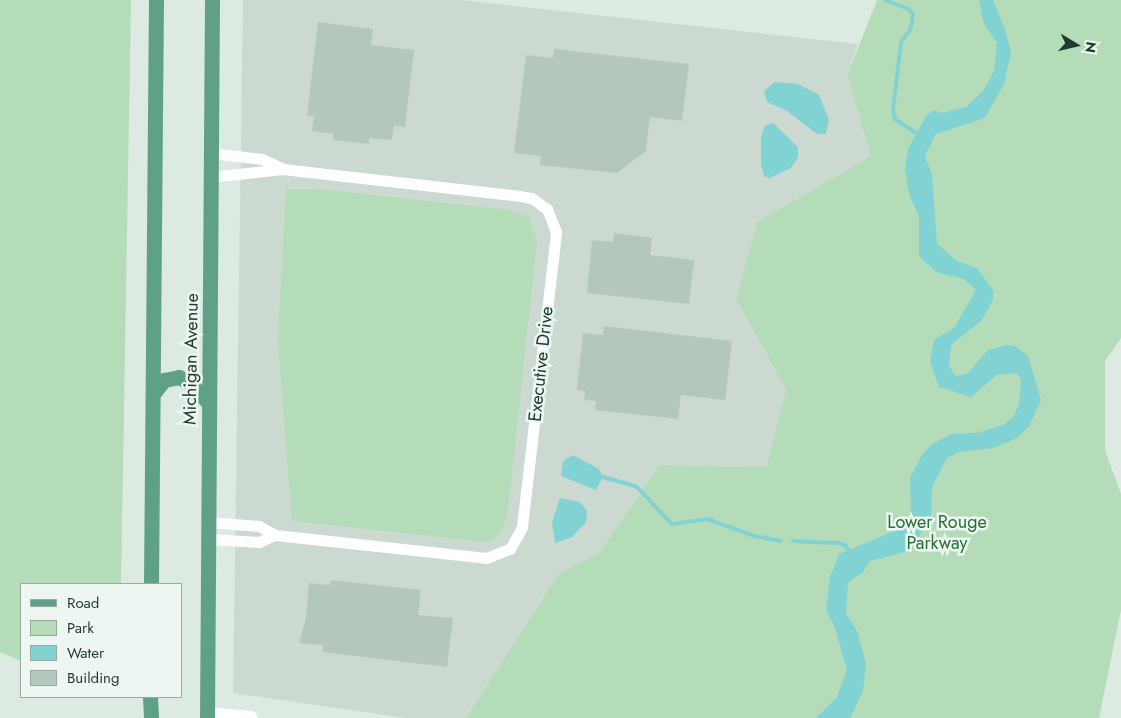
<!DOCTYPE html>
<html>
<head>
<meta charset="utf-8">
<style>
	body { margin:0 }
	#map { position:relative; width:1121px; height:718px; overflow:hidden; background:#ddeae2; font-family:Jost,sans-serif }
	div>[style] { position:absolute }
	.built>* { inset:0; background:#cbd9d1 }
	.green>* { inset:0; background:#b4dcb9 }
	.water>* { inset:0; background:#81d2d2 }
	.stream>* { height:4px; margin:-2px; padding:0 2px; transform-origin:2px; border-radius:2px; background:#81d2d2 }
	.building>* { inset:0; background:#b5c7bd }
	.minor>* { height:11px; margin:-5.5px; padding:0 5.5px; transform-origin:5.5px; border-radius:5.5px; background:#fff }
	.tertiary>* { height:14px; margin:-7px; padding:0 7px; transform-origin:7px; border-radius:7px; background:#fff }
	.primary>* { height:15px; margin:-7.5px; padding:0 7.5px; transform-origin:7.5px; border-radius:7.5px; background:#5fa187 }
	span { translate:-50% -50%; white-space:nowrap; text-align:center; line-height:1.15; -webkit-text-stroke:5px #edf6f0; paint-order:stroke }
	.street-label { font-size:18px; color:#1e392e }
	.park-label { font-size:18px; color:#277139 }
	.legend { position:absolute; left:20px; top:583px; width:162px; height:115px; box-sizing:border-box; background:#edf6f0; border:1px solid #9aaaa2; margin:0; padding:6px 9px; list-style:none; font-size:15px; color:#1e392e }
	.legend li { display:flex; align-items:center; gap:10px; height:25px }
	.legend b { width:25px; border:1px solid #9aaaa2 }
	.north { position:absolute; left:1051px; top:20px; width:50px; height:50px; -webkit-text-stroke:4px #edf6f0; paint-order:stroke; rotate:99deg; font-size:14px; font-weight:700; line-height:20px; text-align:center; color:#1e392e }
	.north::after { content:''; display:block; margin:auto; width:18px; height:22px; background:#1e392e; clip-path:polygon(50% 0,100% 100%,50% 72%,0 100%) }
</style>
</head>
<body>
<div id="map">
	<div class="built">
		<div style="clip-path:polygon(243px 0,460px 0,858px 44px,847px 76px,871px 156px,757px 222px,736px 299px,786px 390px,766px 467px,659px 465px,599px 553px,559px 573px,466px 718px,406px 718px,233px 693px)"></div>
	</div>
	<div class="green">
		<div style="clip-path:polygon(0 0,131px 0,121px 584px,21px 584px,21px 661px,0 652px)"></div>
		<div style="clip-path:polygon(877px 0,1121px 0,1121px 338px,1105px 361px,1105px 450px,1121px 494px,1121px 610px,1099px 718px,466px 718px,559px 573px,599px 553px,659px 465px,766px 467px,786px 390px,736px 299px,757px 222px,871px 156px,847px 76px)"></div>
		<div style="clip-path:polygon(286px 189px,328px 190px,510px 210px,529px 217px,537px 241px,507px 518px,500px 534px,487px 542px,292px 521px,278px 340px)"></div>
	</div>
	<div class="water">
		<div style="clip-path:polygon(979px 0,993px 0,1005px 29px,1011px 52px,1004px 84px,985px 118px,936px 134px,925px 156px,932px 175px,937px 244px,957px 261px,977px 268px,993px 290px,993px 300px,982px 320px,951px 345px,949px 366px,956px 376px,967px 374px,988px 350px,1007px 345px,1015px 346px,1028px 356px,1041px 400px,1029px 426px,1017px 438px,993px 448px,960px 452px,947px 458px,932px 487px,931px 517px,913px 546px,905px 552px,870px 561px,863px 572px,848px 583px,846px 613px,858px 633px,866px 664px,863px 691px,850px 718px,816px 718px,837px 697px,847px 670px,835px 628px,826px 610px,830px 577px,839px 554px,907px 526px,911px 507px,910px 478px,922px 455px,932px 444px,951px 434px,977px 433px,1005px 424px,1014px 416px,1019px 404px,1021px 379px,1016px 373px,997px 375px,971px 397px,939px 387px,930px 361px,934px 340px,955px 327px,976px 290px,964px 279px,936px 272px,919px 256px,919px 216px,910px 197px,905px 171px,908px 149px,927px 115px,934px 110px,943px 113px,966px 107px,983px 91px,994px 71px,997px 43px,984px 24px)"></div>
		<div style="clip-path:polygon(775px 82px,798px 84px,819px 95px,829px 120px,826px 134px,817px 134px,787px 111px,767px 102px,764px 91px)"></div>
		<div style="clip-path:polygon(773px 123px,798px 147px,798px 157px,791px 168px,770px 178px,764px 176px,761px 164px,761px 137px,765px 125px)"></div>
		<div style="clip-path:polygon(573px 455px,599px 469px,603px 477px,596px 490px,561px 476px,563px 461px)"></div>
		<div style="clip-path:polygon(560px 498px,580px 502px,587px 511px,586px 522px,572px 537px,555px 543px,552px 522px)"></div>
	</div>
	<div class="stream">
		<div style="left:885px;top:0;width:26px;rotate:21deg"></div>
		<div style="left:909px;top:9px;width:7px;rotate:56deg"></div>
		<div style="left:913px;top:15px;width:15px;rotate:101deg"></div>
		<div style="left:910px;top:30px;width:15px;rotate:127deg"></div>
		<div style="left:901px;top:42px;width:68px;rotate:96.7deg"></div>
		<div style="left:893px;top:110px;width:9px;rotate:77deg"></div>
		<div style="left:895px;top:119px;width:29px;rotate:34deg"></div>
		<div style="left:603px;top:477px;width:35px;rotate:16deg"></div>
		<div style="left:637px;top:487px;width:51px;rotate:46.6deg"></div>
		<div style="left:672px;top:524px;width:35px;rotate:-8deg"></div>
		<div style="left:707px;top:519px;width:51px;rotate:19.5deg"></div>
		<div style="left:755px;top:536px;width:26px;rotate:11deg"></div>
		<div style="left:793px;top:541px;width:45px;rotate:2.5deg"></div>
		<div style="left:838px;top:543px;width:7px;rotate:16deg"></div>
		<div style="left:845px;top:545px;width:12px;rotate:55deg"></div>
	</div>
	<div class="building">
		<div style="clip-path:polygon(318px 22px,373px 29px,371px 45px,414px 50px,405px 127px,394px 126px,392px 140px,369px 138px,369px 144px,333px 140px,334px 134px,312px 131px,314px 116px,307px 116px)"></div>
		<div style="clip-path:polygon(554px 49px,689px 64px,682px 121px,650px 117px,646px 151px,617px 173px,540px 165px,541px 156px,514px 153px,526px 55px,553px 58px)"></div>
		<div style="clip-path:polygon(614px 233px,652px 238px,650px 255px,694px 260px,689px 304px,587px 293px,592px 240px,613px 242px)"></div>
		<div style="clip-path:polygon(604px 326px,732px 341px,725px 400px,681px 395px,678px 419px,595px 410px,596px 401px,584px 400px,585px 391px,577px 390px,583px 333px,603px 335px)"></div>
		<div style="clip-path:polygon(331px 580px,421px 590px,418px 615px,453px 618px,447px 667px,323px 652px,323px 645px,299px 643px,306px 618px,309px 583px,330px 585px)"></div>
	</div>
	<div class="minor">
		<div style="left:211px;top:153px;width:51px;rotate:6.7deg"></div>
		<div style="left:262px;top:159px;width:23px;rotate:25deg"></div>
		<div style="left:209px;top:522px;width:50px;rotate:4.6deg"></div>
		<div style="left:259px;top:526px;width:18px;rotate:29deg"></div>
		<div style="left:275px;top:535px;width:212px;rotate:6.2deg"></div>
		<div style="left:486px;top:558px;width:26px;rotate:-21deg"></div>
		<div style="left:510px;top:549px;width:25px;rotate:-61deg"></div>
		<div style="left:522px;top:527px;width:297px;rotate:-83.4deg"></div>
		<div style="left:556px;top:232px;width:25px;rotate:-111deg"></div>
		<div style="left:547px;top:209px;width:19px;rotate:-145deg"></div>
		<div style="left:531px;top:198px;width:11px;rotate:-170deg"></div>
		<div style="left:520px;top:196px;width:239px;rotate:-173.5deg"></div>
		<div style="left:283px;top:169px;width:72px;rotate:173.7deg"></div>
		<div style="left:208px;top:539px;width:51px;rotate:3.4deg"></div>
		<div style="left:259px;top:542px;width:17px;rotate:-24deg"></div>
	</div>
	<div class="tertiary">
		<div style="left:207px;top:714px;width:44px;rotate:5.2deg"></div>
	</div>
	<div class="primary">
		<div style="left:153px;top:394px;width:18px;rotate:-52deg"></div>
		<div style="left:164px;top:380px;width:15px;rotate:-11deg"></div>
		<div style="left:179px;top:377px;width:14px;rotate:30deg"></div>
		<div style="left:191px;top:384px;width:26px;rotate:47deg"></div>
		<div style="left:151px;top:584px;width:584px;rotate:-89.51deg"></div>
		<div style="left:150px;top:697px;width:21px;rotate:87deg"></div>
		<div style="left:207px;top:718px;width:718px;rotate:-89.6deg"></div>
	</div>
	<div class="street-label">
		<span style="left:191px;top:359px;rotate:-89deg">Michigan Avenue</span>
		<span style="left:541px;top:364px;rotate:-84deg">Executive Drive</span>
	</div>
	<div class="park-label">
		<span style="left:937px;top:533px">Lower Rouge<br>Parkway</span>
	</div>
	<ul class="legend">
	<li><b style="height:6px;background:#5fa187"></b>Road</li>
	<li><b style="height:14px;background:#b4dcb9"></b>Park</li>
	<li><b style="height:14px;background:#81d2d2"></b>Water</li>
	<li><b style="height:14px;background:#b5c7bd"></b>Building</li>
	</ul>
	<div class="north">N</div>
</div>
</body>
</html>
